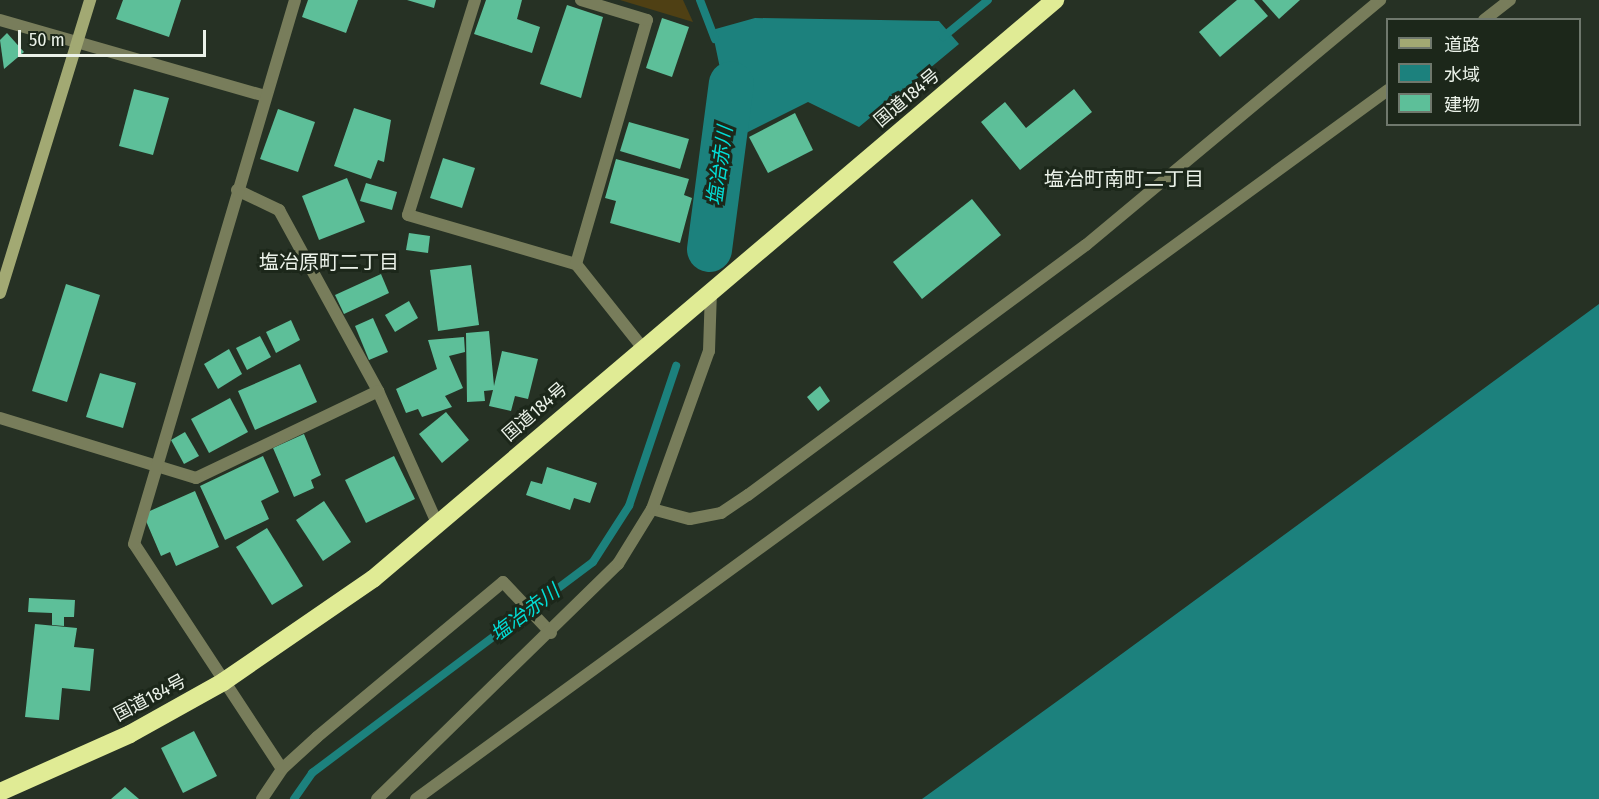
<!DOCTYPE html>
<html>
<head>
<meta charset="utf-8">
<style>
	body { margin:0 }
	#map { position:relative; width:1599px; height:799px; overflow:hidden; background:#263124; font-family:"Fira Sans Condensed","Noto Sans JP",sans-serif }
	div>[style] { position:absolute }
	.green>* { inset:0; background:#4f4014 }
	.water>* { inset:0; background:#1c817d }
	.stream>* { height:8px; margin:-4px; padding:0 4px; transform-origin:4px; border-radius:4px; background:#1c817d }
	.river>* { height:45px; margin:-22.5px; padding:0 22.5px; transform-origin:22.5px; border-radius:22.5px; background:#1c817d }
	.building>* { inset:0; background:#5dbf99 }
	.street>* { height:12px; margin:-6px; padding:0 6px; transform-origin:6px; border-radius:6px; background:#787d5b }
	.secondary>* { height:12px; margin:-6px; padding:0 6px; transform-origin:6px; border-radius:6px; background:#a2a973 }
	.highway>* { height:18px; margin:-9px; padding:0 9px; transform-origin:9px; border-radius:9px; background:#e0eb95 }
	span { translate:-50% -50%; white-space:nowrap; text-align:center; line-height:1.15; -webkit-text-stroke:6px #1c271a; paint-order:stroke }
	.street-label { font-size:18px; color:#ebf2e9 }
	.water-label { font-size:20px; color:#03ddd6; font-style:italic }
	.neighbourhood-label { font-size:20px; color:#ebf2e9 }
	.legend { position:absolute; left:1386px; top:18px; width:195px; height:108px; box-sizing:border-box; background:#1c271a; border:2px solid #6f786d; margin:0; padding:8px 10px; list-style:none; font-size:18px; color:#ebf2e9 }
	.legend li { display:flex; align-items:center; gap:12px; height:30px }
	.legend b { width:30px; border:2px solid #6f786d }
	.scale { position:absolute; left:18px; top:30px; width:188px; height:27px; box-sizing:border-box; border:3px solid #ebf2e9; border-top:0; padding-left:8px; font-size:18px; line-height:21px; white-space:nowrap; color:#ebf2e9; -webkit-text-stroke:4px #1c271a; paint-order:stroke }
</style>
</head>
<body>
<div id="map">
	<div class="green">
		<div style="clip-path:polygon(620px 0,683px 0,693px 22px)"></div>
	</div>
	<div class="water">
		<div style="clip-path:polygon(755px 18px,939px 21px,959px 44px,859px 127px,808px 102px,742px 135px,714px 137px,721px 73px,712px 30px)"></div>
		<div style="clip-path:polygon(1599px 304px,1599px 799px,922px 799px,1063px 697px)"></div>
	</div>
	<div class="stream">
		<div style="left:700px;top:0;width:42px;rotate:69deg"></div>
		<div style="left:943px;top:37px;width:58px;rotate:-39.4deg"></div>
		<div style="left:294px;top:799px;width:32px;rotate:-55deg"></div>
		<div style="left:312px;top:773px;width:351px;rotate:-36.9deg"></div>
		<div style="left:593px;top:562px;width:67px;rotate:-57.3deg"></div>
		<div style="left:629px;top:506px;width:148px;rotate:-71.4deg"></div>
	</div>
	<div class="river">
		<div style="left:709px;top:249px;width:167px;rotate:-82.5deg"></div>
	</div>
	<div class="building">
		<div style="clip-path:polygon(123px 0,181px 0,169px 37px,116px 19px)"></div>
		<div style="clip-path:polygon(308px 0,358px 0,346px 33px,302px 17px)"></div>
		<div style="clip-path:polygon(407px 0,436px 0,434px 8px)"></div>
		<div style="clip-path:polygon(486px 0,522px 0,517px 19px,540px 27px,532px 53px,474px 34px)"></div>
		<div style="clip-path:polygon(1237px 0,1254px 0,1268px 16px,1220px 57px,1199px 32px)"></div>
		<div style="clip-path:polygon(1262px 0,1300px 0,1279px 19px)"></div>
		<div style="clip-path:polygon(567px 5px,603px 17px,581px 98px,540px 84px)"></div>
		<div style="clip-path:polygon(662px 18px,689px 27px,672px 77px,646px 68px)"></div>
		<div style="clip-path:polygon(7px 33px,24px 52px,4px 69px,0 40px)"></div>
		<div style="clip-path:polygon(134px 89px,169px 98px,153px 155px,119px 146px)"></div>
		<div style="clip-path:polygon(1074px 89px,1092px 112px,1020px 170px,981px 122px,1005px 102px,1026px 128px)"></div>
		<div style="clip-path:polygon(354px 108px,391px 120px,384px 162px,378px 160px,371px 179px,334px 166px)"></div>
		<div style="clip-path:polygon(278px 109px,315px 122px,298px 172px,260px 159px)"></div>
		<div style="clip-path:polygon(795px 113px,813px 150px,768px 173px,749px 137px)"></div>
		<div style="clip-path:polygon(629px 122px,689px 139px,680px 169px,620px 151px)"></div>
		<div style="clip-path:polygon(443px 158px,475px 168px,462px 208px,430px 198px)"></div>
		<div style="clip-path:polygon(616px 159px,689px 179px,684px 195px,692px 198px,680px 243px,610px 223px,616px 201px,605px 198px)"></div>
		<div style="clip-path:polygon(347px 178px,365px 222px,319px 240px,302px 196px)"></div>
		<div style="clip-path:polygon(366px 183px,397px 192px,392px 210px,360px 201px)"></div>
		<div style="clip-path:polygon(972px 199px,1001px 235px,922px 299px,893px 262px)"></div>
		<div style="clip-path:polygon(409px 233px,430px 236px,428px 253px,406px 250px)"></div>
		<div style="clip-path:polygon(471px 265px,479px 325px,438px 331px,430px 270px)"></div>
		<div style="clip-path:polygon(381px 274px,389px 293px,344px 314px,335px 295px)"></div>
		<div style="clip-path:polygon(66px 284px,100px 295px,67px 402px,32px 391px)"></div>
		<div style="clip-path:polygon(409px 301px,418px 318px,395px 332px,385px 315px)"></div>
		<div style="clip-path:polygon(373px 318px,388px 352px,369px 360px,355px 326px)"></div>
		<div style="clip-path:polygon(291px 320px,300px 340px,276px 353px,266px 332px)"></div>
		<div style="clip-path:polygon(489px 331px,494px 386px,502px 351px,538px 359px,528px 399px,515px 396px,511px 411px,489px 406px,493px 390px,484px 391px,485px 401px,467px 402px,466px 333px)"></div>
		<div style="clip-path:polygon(260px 336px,271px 357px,247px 370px,236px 348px)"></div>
		<div style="clip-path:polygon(464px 337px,465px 352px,449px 356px,463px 388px,445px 396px,452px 407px,422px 417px,418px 409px,406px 413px,396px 389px,437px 369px,428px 340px)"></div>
		<div style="clip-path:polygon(229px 349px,242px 374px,218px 389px,204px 364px)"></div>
		<div style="clip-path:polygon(300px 364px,317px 402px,255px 430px,238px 391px)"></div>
		<div style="clip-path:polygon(100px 373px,136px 383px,123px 428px,86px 417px)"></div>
		<div style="clip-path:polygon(820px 386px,830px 401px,818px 411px,807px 397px)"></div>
		<div style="clip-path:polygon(230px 398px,248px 432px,209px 453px,191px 419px)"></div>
		<div style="clip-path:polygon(446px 412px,469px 440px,442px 463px,419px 434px)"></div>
		<div style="clip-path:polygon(185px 432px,199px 456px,184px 464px,171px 440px)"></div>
		<div style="clip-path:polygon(304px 434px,321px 475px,311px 480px,314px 488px,294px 497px,273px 448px)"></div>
		<div style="clip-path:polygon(263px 456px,279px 492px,261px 501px,269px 519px,225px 540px,200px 486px)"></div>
		<div style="clip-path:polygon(394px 456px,415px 499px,366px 523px,345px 480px)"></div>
		<div style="clip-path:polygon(547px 467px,597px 483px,590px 503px,574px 498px,570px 510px,526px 495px,531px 481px,542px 484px)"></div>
		<div style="clip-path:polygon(195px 491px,219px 547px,176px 566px,170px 552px,161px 556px,143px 514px)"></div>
		<div style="clip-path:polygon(324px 501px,351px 542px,323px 561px,296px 520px)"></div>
		<div style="clip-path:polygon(267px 528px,303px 586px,272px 605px,236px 547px)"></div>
		<div style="clip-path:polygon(29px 598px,75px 600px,74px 617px,64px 617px,64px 626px,52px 625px,52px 613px,28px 612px)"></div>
		<div style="clip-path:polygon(35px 624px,77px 628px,74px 647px,94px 649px,90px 691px,62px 688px,59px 720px,25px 717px)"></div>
		<div style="clip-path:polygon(194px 731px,217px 776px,183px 793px,161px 748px)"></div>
		<div style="clip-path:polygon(125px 787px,139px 799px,111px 799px)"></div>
	</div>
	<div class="street">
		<div style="left:475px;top:0;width:225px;rotate:107.3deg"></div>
		<div style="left:408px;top:215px;width:175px;rotate:16.3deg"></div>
		<div style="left:576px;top:264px;width:106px;rotate:51.5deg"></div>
		<div style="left:0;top:20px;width:276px;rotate:16deg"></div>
		<div style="left:1484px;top:20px;width:33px;rotate:-38deg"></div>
		<div style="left:237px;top:190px;width:47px;rotate:25.5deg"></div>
		<div style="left:279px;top:210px;width:206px;rotate:61.3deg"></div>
		<div style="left:378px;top:391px;width:147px;rotate:65.9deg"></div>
		<div style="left:576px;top:264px;width:254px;rotate:-73.8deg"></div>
		<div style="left:647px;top:20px;width:69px;rotate:-163.1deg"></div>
		<div style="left:0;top:418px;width:205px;rotate:17deg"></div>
		<div style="left:196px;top:478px;width:202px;rotate:-25.5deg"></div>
		<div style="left:652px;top:509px;width:39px;rotate:15deg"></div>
		<div style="left:690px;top:519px;width:32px;rotate:-11deg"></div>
		<div style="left:721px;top:513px;width:32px;rotate:-34deg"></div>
		<div style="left:748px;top:495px;width:420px;rotate:-36.5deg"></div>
		<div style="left:1086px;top:245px;width:383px;rotate:-39.8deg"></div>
		<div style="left:282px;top:769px;width:269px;rotate:-123.3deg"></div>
		<div style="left:134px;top:544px;width:567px;rotate:-73.51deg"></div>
		<div style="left:262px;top:799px;width:36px;rotate:-56deg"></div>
		<div style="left:282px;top:769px;width:47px;rotate:-42.4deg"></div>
		<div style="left:317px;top:737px;width:242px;rotate:-39.8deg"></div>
		<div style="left:503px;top:582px;width:70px;rotate:46.7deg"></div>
		<div style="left:377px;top:799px;width:337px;rotate:-44.3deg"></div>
		<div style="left:618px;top:564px;width:65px;rotate:-58.3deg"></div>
		<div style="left:652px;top:509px;width:168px;rotate:-70.2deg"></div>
		<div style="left:709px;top:351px;width:60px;rotate:-88.1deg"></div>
		<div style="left:416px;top:799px;width:1203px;rotate:-36.11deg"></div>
	</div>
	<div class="secondary">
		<div style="left:0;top:293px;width:307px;rotate:-72.9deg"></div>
	</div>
	<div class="highway">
		<div style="left:0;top:792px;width:142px;rotate:-24deg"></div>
		<div style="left:130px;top:734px;width:107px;rotate:-29.2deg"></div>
		<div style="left:223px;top:682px;width:182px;rotate:-34.5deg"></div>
		<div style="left:373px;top:579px;width:895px;rotate:-40.33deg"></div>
	</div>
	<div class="street-label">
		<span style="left:907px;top:98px;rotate:-40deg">国道184号</span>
		<span style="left:535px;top:412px;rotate:-41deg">国道184号</span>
		<span style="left:150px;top:698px;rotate:-28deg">国道184号</span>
	</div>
	<div class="water-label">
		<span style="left:720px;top:166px;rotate:-82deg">塩冶赤川</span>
		<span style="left:525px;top:613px;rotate:-37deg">塩冶赤川</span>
	</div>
	<div class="neighbourhood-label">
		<span style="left:1124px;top:179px">塩冶町南町二丁目</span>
		<span style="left:329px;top:262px">塩冶原町二丁目</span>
	</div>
	<ul class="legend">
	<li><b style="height:8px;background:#a2a973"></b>道路</li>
	<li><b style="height:16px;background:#1c817d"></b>水域</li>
	<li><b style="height:16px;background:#5dbf99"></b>建物</li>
	</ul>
	<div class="scale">50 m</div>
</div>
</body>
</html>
